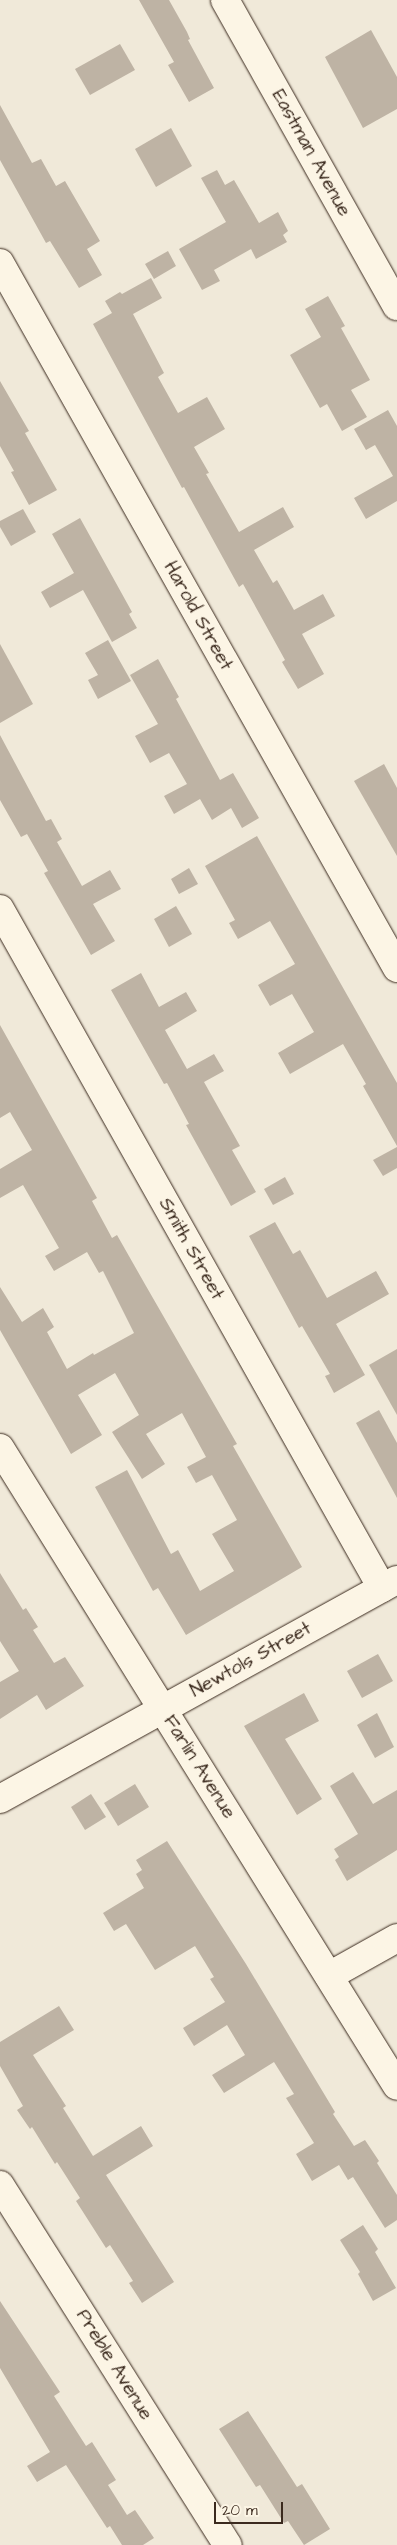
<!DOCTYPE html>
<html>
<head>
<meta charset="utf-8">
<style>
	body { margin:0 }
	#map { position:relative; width:397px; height:2545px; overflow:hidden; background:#f0e9d9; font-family:"Architects Daughter",sans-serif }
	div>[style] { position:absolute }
	.building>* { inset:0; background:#beb3a4 }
	.roads { filter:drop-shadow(0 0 1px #3b2a1e) drop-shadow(0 0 1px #3b2a1e) }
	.minor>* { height:28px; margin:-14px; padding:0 14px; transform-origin:14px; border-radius:14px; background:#fcf5e5 }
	span { translate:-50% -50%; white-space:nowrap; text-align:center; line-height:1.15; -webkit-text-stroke:4px #fcf5e5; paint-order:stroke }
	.street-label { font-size:19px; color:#3b2a1e }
	.scale { position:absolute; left:214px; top:2502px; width:69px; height:22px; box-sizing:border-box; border:2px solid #3b2a1e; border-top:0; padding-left:6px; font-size:15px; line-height:18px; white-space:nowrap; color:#3b2a1e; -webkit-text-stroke:4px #fcf5e5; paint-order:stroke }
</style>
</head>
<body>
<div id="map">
	<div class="building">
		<div style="clip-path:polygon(139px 0,169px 0,187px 32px,190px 39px,188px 40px,214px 88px,189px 102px,168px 65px,174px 62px)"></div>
		<div style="clip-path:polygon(371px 30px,397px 77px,397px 109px,363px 128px,325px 57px)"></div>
		<div style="clip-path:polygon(120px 44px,135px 70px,90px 95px,75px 69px)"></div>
		<div style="clip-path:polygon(0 105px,32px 163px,41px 159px,56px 186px,65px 181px,100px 241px,87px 249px,102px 275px,79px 288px,50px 241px,46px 243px,0 160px)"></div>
		<div style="clip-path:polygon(171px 128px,192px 166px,156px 187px,135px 149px)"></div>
		<div style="clip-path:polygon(217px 170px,225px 185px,234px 180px,259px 223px,278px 212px,288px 231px,283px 235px,287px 242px,256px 259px,251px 249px,214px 270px,220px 281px,202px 290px,179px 249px,226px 222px,201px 178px)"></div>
		<div style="clip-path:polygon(168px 251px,176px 266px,154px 279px,145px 264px)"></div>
		<div style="clip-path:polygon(151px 278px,162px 298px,133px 314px,164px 373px,158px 377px,178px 413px,207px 397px,225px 429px,194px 447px,209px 473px,206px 474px,239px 532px,283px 507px,294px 527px,254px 550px,273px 583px,277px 580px,294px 610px,323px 594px,335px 616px,302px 634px,324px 674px,298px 689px,282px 662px,285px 660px,243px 584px,239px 587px,184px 487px,182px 488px,93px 324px,112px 313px,105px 301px,120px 292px,122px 294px)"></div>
		<div style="clip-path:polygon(328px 296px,345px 326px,341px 328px,370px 380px,351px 390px,367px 417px,342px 431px,327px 404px,320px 408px,290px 355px,321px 337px,305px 309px)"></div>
		<div style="clip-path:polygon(0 381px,29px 431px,25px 433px,57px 490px,29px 505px,11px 472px,14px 471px,0 446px)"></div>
		<div style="clip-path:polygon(388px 410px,397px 426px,397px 501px,366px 519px,354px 498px,393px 476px,375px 445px,366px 450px,354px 429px)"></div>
		<div style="clip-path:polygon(23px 509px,36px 532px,11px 546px,0 527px,0 521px)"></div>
		<div style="clip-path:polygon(80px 518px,132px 612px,129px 614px,137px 628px,112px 642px,83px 590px,50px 608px,41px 592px,74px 573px,52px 534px)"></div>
		<div style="clip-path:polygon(108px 640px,131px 681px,98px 699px,88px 680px,98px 675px,85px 653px)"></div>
		<div style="clip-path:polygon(0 644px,33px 704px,0 723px)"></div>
		<div style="clip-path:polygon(158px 659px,179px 697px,176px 699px,220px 780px,233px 773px,259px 818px,242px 828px,231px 808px,212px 820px,200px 799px,174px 814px,164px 796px,187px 784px,169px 753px,150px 763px,135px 736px,158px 724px,130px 675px)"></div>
		<div style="clip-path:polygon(0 735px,46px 821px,51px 819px,62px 839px,57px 842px,82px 886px,110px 870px,121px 889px,93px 904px,115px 941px,91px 955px,44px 873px,48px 871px,27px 834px,21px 837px,0 800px)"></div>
		<div style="clip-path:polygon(384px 764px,397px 788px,397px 856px,354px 781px)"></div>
		<div style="clip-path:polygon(257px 836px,397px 1083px,397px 1146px,363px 1086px,366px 1084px,343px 1044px,290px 1074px,278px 1053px,314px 1032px,292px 994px,270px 1006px,258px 985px,295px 964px,270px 921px,238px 939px,229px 923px,235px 920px,205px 866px)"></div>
		<div style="clip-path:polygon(189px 868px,198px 884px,179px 894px,171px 879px)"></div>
		<div style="clip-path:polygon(176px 906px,192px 934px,169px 947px,154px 919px)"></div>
		<div style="clip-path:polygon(141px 973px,159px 1007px,186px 992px,197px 1011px,165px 1030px,187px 1069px,214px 1054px,224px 1071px,204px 1082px,240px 1146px,232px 1150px,256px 1192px,231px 1206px,186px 1125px,189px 1124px,167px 1083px,164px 1084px,111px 990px)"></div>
		<div style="clip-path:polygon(0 1025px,97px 1198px,92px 1201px,112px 1238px,117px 1235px,146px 1286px,237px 1444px,233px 1446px,302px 1567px,186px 1635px,158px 1588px,153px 1591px,95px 1487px,127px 1470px,171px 1554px,178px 1550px,200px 1591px,234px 1571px,212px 1534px,237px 1520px,212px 1475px,196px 1483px,187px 1467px,206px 1457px,182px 1413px,146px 1434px,165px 1464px,142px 1479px,112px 1432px,139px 1415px,115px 1373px,78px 1395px,102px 1435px,71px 1454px,0 1330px,0 1287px,22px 1322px,43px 1308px,54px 1327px,47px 1332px,67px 1369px,93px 1353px,94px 1355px,134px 1333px,103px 1271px,99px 1273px,87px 1252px,54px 1271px,45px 1256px,59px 1248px,23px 1185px,0 1198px,0 1169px,32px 1150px,10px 1112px,0 1118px)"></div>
		<div style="clip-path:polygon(397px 1147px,397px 1168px,383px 1176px,373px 1160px)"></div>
		<div style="clip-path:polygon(285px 1177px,294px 1194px,273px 1205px,264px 1189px)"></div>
		<div style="clip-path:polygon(275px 1222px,293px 1254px,300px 1250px,327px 1298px,376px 1271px,389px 1294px,336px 1324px,365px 1375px,334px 1393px,325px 1376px,330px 1374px,302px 1326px,299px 1328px,249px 1236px)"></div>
		<div style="clip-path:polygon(397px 1349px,397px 1415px,369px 1365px)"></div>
		<div style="clip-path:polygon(379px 1410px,397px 1443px,397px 1498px,356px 1423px)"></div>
		<div style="clip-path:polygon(0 1573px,23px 1610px,26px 1608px,38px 1627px,33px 1630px,54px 1663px,65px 1657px,84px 1686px,46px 1710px,37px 1695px,0 1719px,0 1682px,19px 1671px,0 1641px)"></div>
		<div style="clip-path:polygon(378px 1654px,393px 1681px,362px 1698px,347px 1671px)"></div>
		<div style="clip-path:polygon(304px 1693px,319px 1721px,285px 1739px,322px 1799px,297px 1815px,244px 1726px)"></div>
		<div style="clip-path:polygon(377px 1713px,394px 1747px,375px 1758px,357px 1725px)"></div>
		<div style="clip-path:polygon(353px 1772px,373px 1804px,397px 1790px,397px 1850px,347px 1881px,335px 1860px,339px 1857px,334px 1849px,358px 1834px,330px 1786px)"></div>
		<div style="clip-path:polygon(135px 1784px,149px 1807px,118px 1826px,104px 1803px)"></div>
		<div style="clip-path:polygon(91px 1794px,106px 1817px,85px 1830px,71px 1807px)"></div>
		<div style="clip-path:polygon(167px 1841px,246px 1964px,335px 2112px,333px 2114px,354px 2146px,365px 2140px,379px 2161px,377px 2163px,397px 2195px,397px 2220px,385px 2228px,353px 2177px,348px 2180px,339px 2165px,312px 2181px,296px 2154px,314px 2143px,286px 2098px,294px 2094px,274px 2062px,224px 2093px,212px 2075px,245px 2055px,227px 2025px,194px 2046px,183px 2028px,225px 2002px,210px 1979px,214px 1977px,195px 1946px,155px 1970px,126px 1924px,114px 1931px,103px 1913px,144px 1888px,136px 1874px,142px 1870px,136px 1860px)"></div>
		<div style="clip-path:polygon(59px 2006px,74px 2030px,33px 2055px,66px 2106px,63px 2108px,93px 2156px,141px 2126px,153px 2146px,106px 2175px,174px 2282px,142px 2303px,129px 2283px,133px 2281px,110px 2245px,106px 2248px,76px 2201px,80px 2198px,57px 2162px,55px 2164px,32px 2127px,30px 2129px,17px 2110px,23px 2106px,0 2066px,0 2042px)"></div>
		<div style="clip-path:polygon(363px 2225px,378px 2249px,375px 2252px,396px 2288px,373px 2301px,358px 2274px,360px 2272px,340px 2240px)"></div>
		<div style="clip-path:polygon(0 2301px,60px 2392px,54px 2396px,86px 2446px,92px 2442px,116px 2480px,108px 2485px,127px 2515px,135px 2510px,154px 2538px,143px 2545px,122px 2545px,110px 2526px,107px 2528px,66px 2465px,37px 2482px,27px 2466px,50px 2452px,0 2368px)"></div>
		<div style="clip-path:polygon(248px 2411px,297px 2487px,302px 2484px,330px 2529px,304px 2545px,288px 2521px,284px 2523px,260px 2485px,256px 2487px,219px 2429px)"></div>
	</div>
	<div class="roads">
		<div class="minor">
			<div style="left:225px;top:0;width:351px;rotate:60.7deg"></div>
			<div style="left:0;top:263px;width:809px;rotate:60.62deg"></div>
			<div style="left:0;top:909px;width:779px;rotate:60.64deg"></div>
			<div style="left:0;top:1448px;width:751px;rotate:58.11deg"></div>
			<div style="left:0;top:1799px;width:453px;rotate:-28.9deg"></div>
			<div style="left:329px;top:1976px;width:78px;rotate:-29.2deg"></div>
			<div style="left:0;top:2185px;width:426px;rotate:57.7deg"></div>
		</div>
	</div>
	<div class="street-label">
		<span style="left:311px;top:153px;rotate:61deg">Eastman Avenue</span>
		<span style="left:198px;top:616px;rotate:61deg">Harold Street</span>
		<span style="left:191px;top:1249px;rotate:61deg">Smith Street</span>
		<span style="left:251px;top:1660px;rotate:-29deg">Newtols Street</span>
		<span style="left:199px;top:1767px;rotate:58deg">Farlin Avenue</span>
		<span style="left:114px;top:2365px;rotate:58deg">Preble Avenue</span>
	</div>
	<div class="scale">20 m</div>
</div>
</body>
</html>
